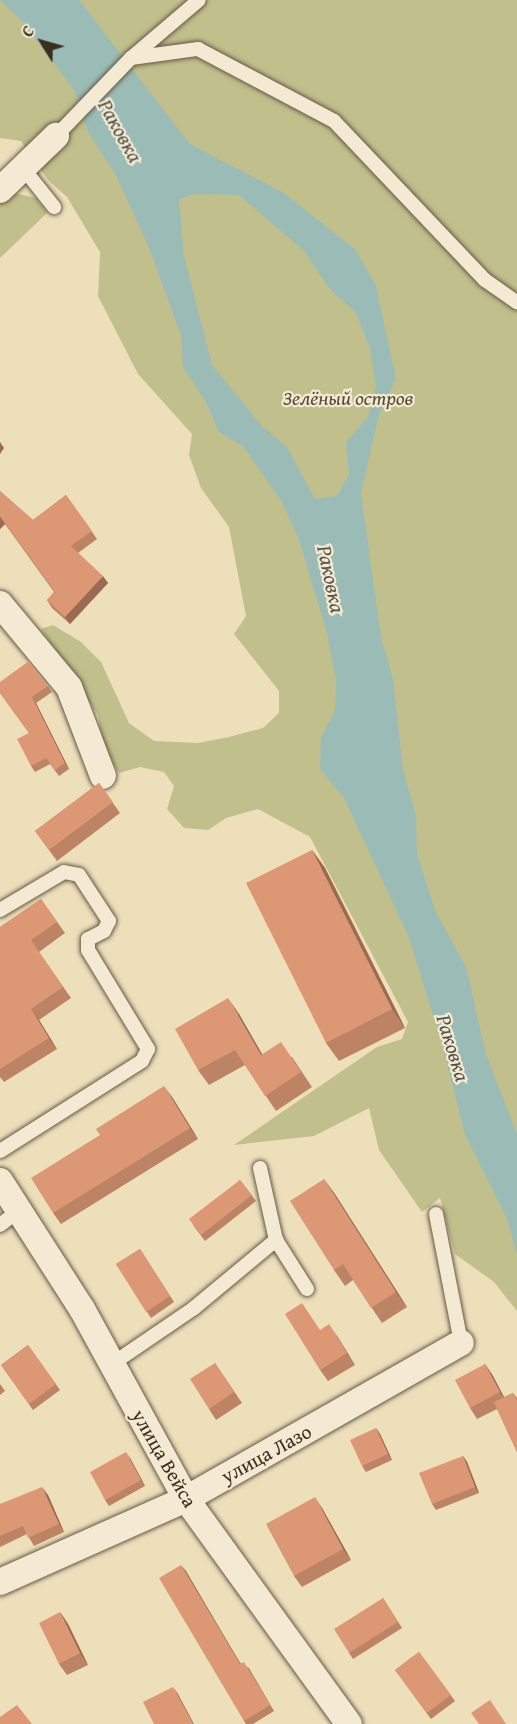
<!DOCTYPE html>
<html>
<head>
<meta charset="utf-8">
<style>
	body { margin:0 }
	#map { position:relative; width:517px; height:1724px; overflow:hidden; background:#eedfbb; font-family:"Gentium Book Plus",serif }
	div>[style] { position:absolute }
	.green>* { inset:0; background:#c1bf8b }
	.water>* { inset:0; background:#9bbcb6 }
	.roads { filter:drop-shadow(0 0 2px #665a47) drop-shadow(0 0 2px #665a47) }
	.lane>* { height:14px; margin:-7px; padding:0 7px; transform-origin:7px; border-radius:7px; background:#f4ead3 }
	.street>* { height:26px; margin:-13px; padding:0 13px; transform-origin:13px; border-radius:13px; background:#f4ead3 }
	.wall>* { inset:0; background:#bd8365 }
	.shaded-wall>* { inset:0; background:#9a6a52 }
	.building>* { inset:0; background:#dc9875 }
	span { translate:-50% -50%; white-space:nowrap; text-align:center; line-height:1.15; -webkit-text-stroke:4.5px #f4ead3; paint-order:stroke }
	.park-label { font-size:20px; color:#544b35; font-style:italic }
	.street-label { font-size:20px; color:#392e20 }
	.water-label { font-size:21px; color:#525246; font-style:italic }
	.north { position:absolute; left:12px; top:12px; width:60px; height:60px; -webkit-text-stroke:4px #f4ead3; paint-order:stroke; rotate:307deg; font-size:16px; font-weight:700; line-height:24px; text-align:center; color:#392e20 }
	.north::after { content:''; display:block; margin:auto; width:21px; height:27px; background:#392e20; clip-path:polygon(50% 0,100% 100%,50% 72%,0 100%) }
</style>
</head>
<body>
<div id="map">
	<div class="green">
		<div style="clip-path:polygon(0 0,517px 0,517px 1311px,494px 1282px,455px 1254px,440px 1198px,422px 1212px,379px 1150px,369px 1108px,314px 1136px,234px 1145px,377px 1047px,402px 1039px,408px 1022px,310px 837px,258px 809px,226px 818px,208px 830px,184px 828px,167px 809px,174px 786px,164px 772px,140px 767px,119px 773px,103px 746px,98px 715px,41px 629px,53px 625px,81px 642px,101px 662px,129px 723px,154px 741px,198px 743px,229px 737px,263px 728px,279px 713px,279px 691px,234px 634px,246px 616px,229px 527px,201px 488px,189px 455px,192px 434px,138px 374px,98px 296px,100px 252px,67px 197px,48px 180px,21px 141px,0 138px)"></div>
		<div style="clip-path:polygon(0 190px,36px 198px,47px 213px,0 258px)"></div>
	</div>
	<div class="water">
		<div style="clip-path:polygon(evenodd,0 0,79px 0,190px 144px,284px 193px,356px 250px,376px 286px,396px 379px,379px 415px,361px 493px,381px 637px,393px 679px,403px 770px,416px 815px,417px 854px,435px 910px,466px 967px,486px 1054px,517px 1134px,517px 1255px,507px 1219px,465px 1135px,442px 1044px,408px 935px,344px 798px,320px 769px,321px 737px,335px 710px,336px 680px,327px 633px,299px 540px,282px 502px,243px 446px,219px 432px,206px 402px,183px 367px,181px 336px,150px 250px,116px 175px,88px 132px,74px 90px,22px 21px,0 0,195px 194px,239px 195px,304px 251px,329px 288px,356px 313px,370px 348px,376px 386px,368px 417px,346px 442px,349px 474px,337px 496px,315px 499px,287px 447px,261px 425px,212px 365px,184px 256px,179px 199px,195px 194px)"></div>
	</div>
	<div class="roads">
		<div class="lane">
			<div style="left:131px;top:58px;width:68px;rotate:-7.7deg"></div>
			<div style="left:198px;top:49px;width:154px;rotate:27.9deg"></div>
			<div style="left:334px;top:121px;width:219px;rotate:46.5deg"></div>
			<div style="left:485px;top:280px;width:39px;rotate:35deg"></div>
			<div style="left:56px;top:136px;width:108px;rotate:-46.1deg"></div>
			<div style="left:131px;top:58px;width:89px;rotate:-40.5deg"></div>
			<div style="left:23px;top:168px;width:50px;rotate:51.5deg"></div>
			<div style="left:0;top:910px;width:74px;rotate:-30.7deg"></div>
			<div style="left:64px;top:872px;width:15px;rotate:11deg"></div>
			<div style="left:79px;top:875px;width:55px;rotate:56.9deg"></div>
			<div style="left:109px;top:921px;width:11px;rotate:117deg"></div>
			<div style="left:104px;top:931px;width:18px;rotate:153deg"></div>
			<div style="left:88px;top:939px;width:11px;rotate:90deg"></div>
			<div style="left:88px;top:950px;width:116px;rotate:58.8deg"></div>
			<div style="left:148px;top:1049px;width:13px;rotate:117deg"></div>
			<div style="left:142px;top:1061px;width:168px;rotate:147.6deg"></div>
			<div style="left:260px;top:1168px;width:74px;rotate:77.5deg"></div>
			<div style="left:276px;top:1240px;width:58px;rotate:57.7deg"></div>
			<div style="left:436px;top:1214px;width:131px;rotate:79deg"></div>
			<div style="left:0;top:1225px;width:24px;rotate:-38deg"></div>
			<div style="left:112px;top:1364px;width:99px;rotate:-34.3deg"></div>
			<div style="left:194px;top:1308px;width:107px;rotate:-39.7deg"></div>
		</div>
		<div class="street">
			<div style="left:0;top:190px;width:78px;rotate:-44deg"></div>
			<div style="left:0;top:604px;width:108px;rotate:50.3deg"></div>
			<div style="left:69px;top:687px;width:95px;rotate:69.1deg"></div>
			<div style="left:0;top:1181px;width:152px;rotate:57.4deg"></div>
			<div style="left:82px;top:1309px;width:217px;rotate:61.3deg"></div>
			<div style="left:186px;top:1499px;width:278px;rotate:54.1deg"></div>
			<div style="left:0;top:1582px;width:204px;rotate:-24deg"></div>
			<div style="left:186px;top:1499px;width:316px;rotate:-29.6deg"></div>
		</div>
	</div>
	<div class="wall">
		<div style="clip-path:polygon(0 491px,33px 520px,66px 495px,97px 539px,78px 553px,108px 583px,70px 624px,52px 608px,47px 600px,54px 592px,5px 524px,0 529px)"></div>
		<div style="clip-path:polygon(48px 686px,52px 692px,36px 703px,69px 769px,59px 776px,50px 764px,35px 772px,31px 766px,29px 733px,0 693px)"></div>
		<div style="clip-path:polygon(99px 783px,120px 813px,57px 861px,35px 831px)"></div>
		<div style="clip-path:polygon(312px 850px,325px 868px,405px 1028px,339px 1061px,326px 1043px)"></div>
		<div style="clip-path:polygon(41px 899px,65px 933px,39px 952px,71px 998px,39px 1020px,57px 1049px,4px 1082px,0 1077px,0 927px)"></div>
		<div style="clip-path:polygon(239px 1014px,262px 1054px,292px 1057px,312px 1087px,276px 1111px,245px 1065px,209px 1085px,198px 1070px)"></div>
		<div style="clip-path:polygon(172px 1097px,198px 1139px,61px 1224px,53px 1213px)"></div>
		<div style="clip-path:polygon(324px 1179px,407px 1307px,382px 1323px,353px 1280px,345px 1286px,334px 1270px)"></div>
		<div style="clip-path:polygon(240px 1180px,256px 1201px,205px 1241px,193px 1225px)"></div>
		<div style="clip-path:polygon(140px 1249px,174px 1302px,151px 1318px,116px 1264px)"></div>
		<div style="clip-path:polygon(320px 1330px,337px 1336px,355px 1365px,328px 1381px,320px 1370px)"></div>
		<div style="clip-path:polygon(28px 1345px,60px 1390px,33px 1410px,1px 1365px)"></div>
		<div style="clip-path:polygon(215px 1363px,242px 1403px,216px 1420px,209px 1409px)"></div>
		<div style="clip-path:polygon(485px 1364px,493px 1376px,504px 1397px,513px 1393px,517px 1398px,517px 1452px,497px 1409px,477px 1419px,470px 1408px)"></div>
		<div style="clip-path:polygon(0 1384px,5px 1391px,0 1395px)"></div>
		<div style="clip-path:polygon(376px 1428px,380px 1434px,392px 1460px,366px 1472px,362px 1466px)"></div>
		<div style="clip-path:polygon(463px 1456px,467px 1462px,479px 1493px,436px 1510px,432px 1504px)"></div>
		<div style="clip-path:polygon(130px 1458px,145px 1486px,109px 1506px,105px 1500px)"></div>
		<div style="clip-path:polygon(48px 1495px,64px 1532px,34px 1546px,27px 1534px,0 1547px,0 1504px)"></div>
		<div style="clip-path:polygon(322px 1508px,351px 1560px,302px 1587px,294px 1576px)"></div>
		<div style="clip-path:polygon(181px 1565px,241px 1664px,249px 1668px,274px 1711px,253px 1724px,246px 1724px,244px 1721px)"></div>
		<div style="clip-path:polygon(383px 1598px,402px 1628px,353px 1659px,349px 1653px)"></div>
		<div style="clip-path:polygon(60px 1612px,68px 1624px,88px 1665px,67px 1675px,59px 1664px)"></div>
		<div style="clip-path:polygon(419px 1652px,455px 1701px,431px 1719px,395px 1670px)"></div>
	</div>
	<div class="shaded-wall">
		<div style="clip-path:polygon(0 442px,4px 448px,0 454px)"></div>
		<div style="clip-path:polygon(0 517px,5px 524px,0 529px)"></div>
		<div style="clip-path:polygon(103px 576px,108px 583px,70px 624px,65px 617px)"></div>
		<div style="clip-path:polygon(32px 697px,36px 703px,69px 769px,65px 763px)"></div>
		<div style="clip-path:polygon(312px 850px,325px 868px,405px 1028px,392px 1009px)"></div>
		<div style="clip-path:polygon(228px 998px,239px 1014px,271px 1070px,261px 1055px)"></div>
		<div style="clip-path:polygon(31px 1009px,39px 1020px,57px 1049px,49px 1038px)"></div>
		<div style="clip-path:polygon(164px 1086px,172px 1097px,198px 1139px,190px 1128px)"></div>
		<div style="clip-path:polygon(324px 1179px,335px 1194px,407px 1307px,396px 1292px)"></div>
		<div style="clip-path:polygon(329px 1324px,337px 1336px,355px 1365px,347px 1353px)"></div>
		<div style="clip-path:polygon(485px 1364px,493px 1376px,507px 1403px,500px 1392px)"></div>
		<div style="clip-path:polygon(376px 1428px,380px 1434px,392px 1460px,388px 1454px)"></div>
		<div style="clip-path:polygon(126px 1452px,130px 1458px,145px 1486px,141px 1480px)"></div>
		<div style="clip-path:polygon(463px 1456px,467px 1462px,479px 1493px,475px 1487px)"></div>
		<div style="clip-path:polygon(42px 1487px,48px 1495px,64px 1532px,59px 1524px)"></div>
		<div style="clip-path:polygon(315px 1497px,322px 1508px,351px 1560px,343px 1549px)"></div>
		<div style="clip-path:polygon(181px 1565px,186px 1571px,244px 1670px,240px 1664px)"></div>
		<div style="clip-path:polygon(60px 1612px,68px 1624px,88px 1665px,80px 1653px)"></div>
		<div style="clip-path:polygon(173px 1687px,178px 1694px,194px 1724px,193px 1724px)"></div>
	</div>
	<div class="building">
		<div style="clip-path:polygon(0 491px,33px 520px,66px 495px,92px 531px,71px 546px,103px 576px,65px 617px,47px 600px,55px 592px,0 516px)"></div>
		<div style="clip-path:polygon(29px 661px,48px 686px,32px 697px,65px 763px,55px 770px,46px 758px,31px 766px,17px 739px,29px 733px,0 693px,0 682px)"></div>
		<div style="clip-path:polygon(99px 783px,113px 802px,49px 850px,35px 831px)"></div>
		<div style="clip-path:polygon(312px 850px,392px 1009px,326px 1043px,246px 883px)"></div>
		<div style="clip-path:polygon(41px 899px,57px 922px,31px 940px,63px 987px,31px 1009px,49px 1038px,0 1069px,0 927px)"></div>
		<div style="clip-path:polygon(228px 998px,261px 1055px,281px 1042px,301px 1072px,265px 1096px,235px 1050px,198px 1070px,175px 1029px)"></div>
		<div style="clip-path:polygon(164px 1086px,190px 1128px,53px 1213px,31px 1178px,100px 1135px,96px 1129px)"></div>
		<div style="clip-path:polygon(324px 1179px,396px 1292px,371px 1308px,343px 1264px,334px 1270px,290px 1201px)"></div>
		<div style="clip-path:polygon(240px 1180px,252px 1195px,201px 1235px,189px 1219px)"></div>
		<div style="clip-path:polygon(140px 1249px,170px 1296px,146px 1312px,116px 1264px)"></div>
		<div style="clip-path:polygon(302px 1303px,320px 1330px,329px 1324px,347px 1353px,320px 1370px,285px 1314px)"></div>
		<div style="clip-path:polygon(28px 1345px,56px 1384px,29px 1404px,1px 1365px)"></div>
		<div style="clip-path:polygon(215px 1363px,234px 1392px,209px 1409px,190px 1379px)"></div>
		<div style="clip-path:polygon(485px 1364px,500px 1392px,470px 1408px,455px 1380px)"></div>
		<div style="clip-path:polygon(513px 1393px,517px 1401px,517px 1452px,494px 1402px)"></div>
		<div style="clip-path:polygon(376px 1428px,388px 1454px,362px 1466px,350px 1440px)"></div>
		<div style="clip-path:polygon(126px 1452px,141px 1480px,105px 1500px,90px 1472px)"></div>
		<div style="clip-path:polygon(463px 1456px,475px 1487px,432px 1504px,419px 1473px)"></div>
		<div style="clip-path:polygon(42px 1487px,59px 1524px,28px 1538px,23px 1526px,0 1536px,0 1504px)"></div>
		<div style="clip-path:polygon(315px 1497px,343px 1549px,294px 1576px,266px 1524px)"></div>
		<div style="clip-path:polygon(181px 1565px,240px 1664px,244px 1662px,270px 1705px,244px 1721px,159px 1578px)"></div>
		<div style="clip-path:polygon(383px 1598px,398px 1622px,349px 1653px,334px 1629px)"></div>
		<div style="clip-path:polygon(60px 1612px,80px 1653px,59px 1664px,39px 1623px)"></div>
		<div style="clip-path:polygon(419px 1652px,451px 1695px,427px 1713px,395px 1670px)"></div>
		<div style="clip-path:polygon(173px 1687px,193px 1724px,154px 1724px,143px 1702px)"></div>
		<div style="clip-path:polygon(490px 1700px,506px 1724px,479px 1724px,471px 1713px)"></div>
		<div style="clip-path:polygon(17px 1705px,32px 1724px,0 1724px,0 1717px)"></div>
	</div>
	<div class="park-label">
		<span style="left:348px;top:397px">Зелёный остров</span>
	</div>
	<div class="street-label">
		<span style="left:266px;top:1453px;rotate:-29deg">улица Лазо</span>
		<span style="left:165px;top:1458px;rotate:60deg">улица Вейса</span>
	</div>
	<div class="water-label">
		<span style="left:120px;top:131px;rotate:61deg">Раковка</span>
		<span style="left:331px;top:579px;rotate:78deg">Раковка</span>
		<span style="left:453px;top:1048px;rotate:73deg">Раковка</span>
	</div>
	<div class="north">С</div>
</div>
</body>
</html>
